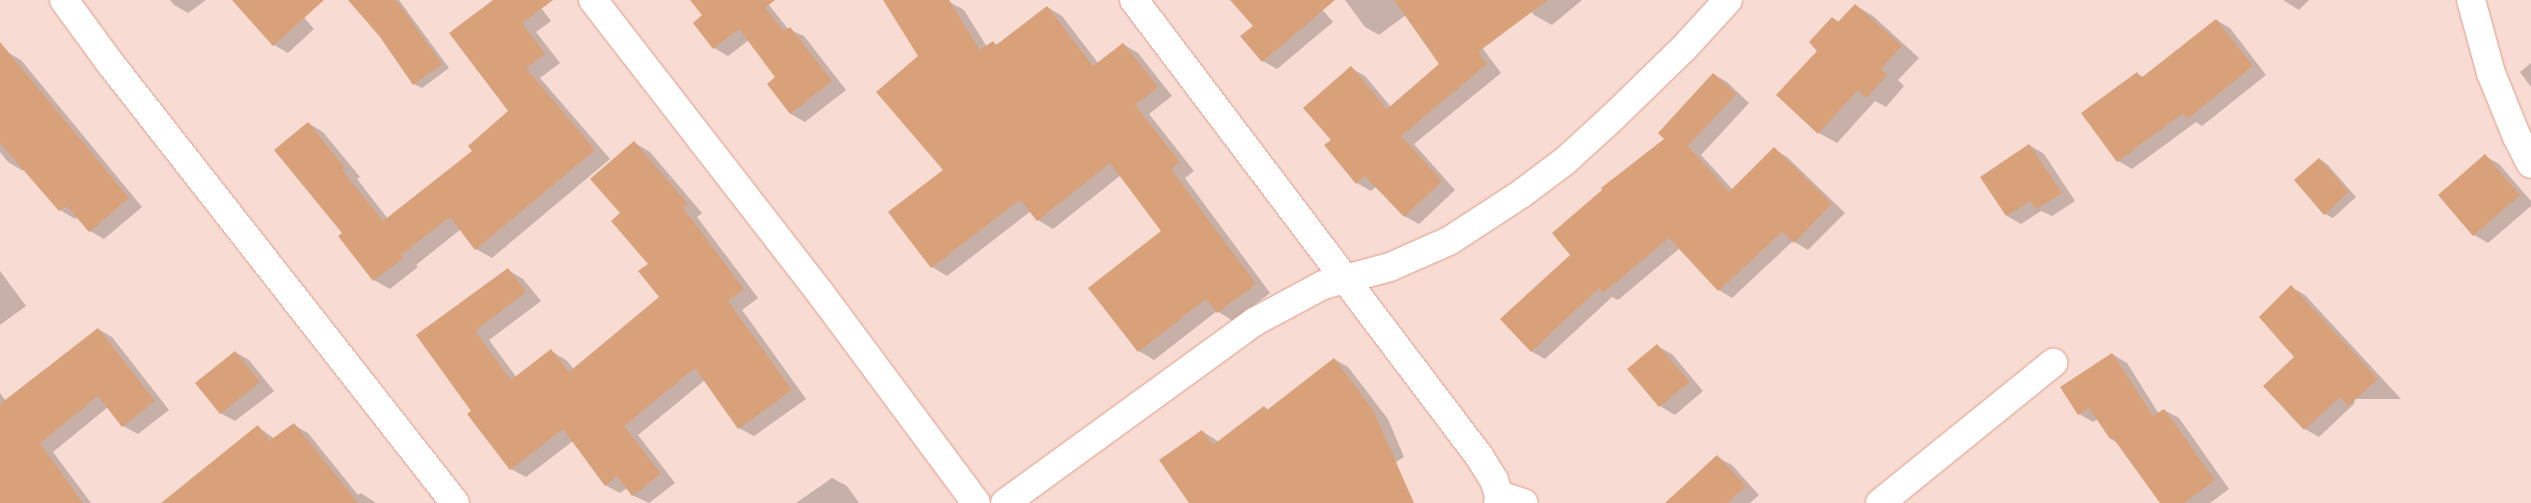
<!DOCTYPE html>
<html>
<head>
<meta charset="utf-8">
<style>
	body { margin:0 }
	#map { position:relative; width:2531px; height:503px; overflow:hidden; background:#f8dcd3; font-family:"Crimson Pro",serif }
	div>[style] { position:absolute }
	.shadow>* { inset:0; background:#0003 }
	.building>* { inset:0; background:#d9a17a }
	.roads { filter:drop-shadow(0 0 1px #de9c88) drop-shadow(0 0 1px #de9c88) }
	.street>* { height:28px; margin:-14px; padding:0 14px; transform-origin:14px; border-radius:14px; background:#fff }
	span { translate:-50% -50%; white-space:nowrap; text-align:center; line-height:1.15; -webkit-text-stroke:4.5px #fff; paint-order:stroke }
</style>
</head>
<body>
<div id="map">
	<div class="shadow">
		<div style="clip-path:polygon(170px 0,206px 0,188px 13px,174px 5px)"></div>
		<div style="clip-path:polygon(247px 0,289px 0,314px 29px,288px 53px,274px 45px)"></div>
		<div style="clip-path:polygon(350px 0,399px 0,449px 68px,422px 88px,414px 84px,381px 37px)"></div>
		<div style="clip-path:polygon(495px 0,535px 0,551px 21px,536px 32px,560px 63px,540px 78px,610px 159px,492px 258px,476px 249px,461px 229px,416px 265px,418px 267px,390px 289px,374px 280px,339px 236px,344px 233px,308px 123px,323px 132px,360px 177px,357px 179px,388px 219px,474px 152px,510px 111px)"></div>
		<div style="clip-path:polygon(692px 0,765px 0,788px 29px,804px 36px,846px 90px,805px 122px,791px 114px,769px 84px,777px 78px,749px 40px,728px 56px,714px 48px,704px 15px)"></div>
		<div style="clip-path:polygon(885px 0,946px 0,964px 10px,987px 47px,993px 43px,998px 45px,1047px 7px,1062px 16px,1098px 63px,1123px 44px,1138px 53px,1172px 96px,1149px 114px,1194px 171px,1185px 178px,1270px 293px,1233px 321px,1217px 311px,1154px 360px,1139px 351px,1090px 288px,1163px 231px,1121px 175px,1053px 229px,1038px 220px,1031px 211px,947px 276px,932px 267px,945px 170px,920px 56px)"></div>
		<div style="clip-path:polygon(1240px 0,1314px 0,1333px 22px,1277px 69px,1263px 61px,1242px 37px,1254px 26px)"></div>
		<div style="clip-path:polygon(1345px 0,1426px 0,1379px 35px,1365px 27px)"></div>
		<div style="clip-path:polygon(1522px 0,1582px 0,1552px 25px,1534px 15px)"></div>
		<div style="clip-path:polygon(2283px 0,2309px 0,2299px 10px)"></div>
		<div style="clip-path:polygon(1855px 5px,1873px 16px,1919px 58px,1898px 80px,1904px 86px,1886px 107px,1875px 101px,1837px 143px,1819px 133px,1819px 51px,1832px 18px,1839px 22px)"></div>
		<div style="clip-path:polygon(2216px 20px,2230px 28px,2266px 75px,2202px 126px,2196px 122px,2132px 169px,2118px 161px,2137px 74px,2144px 77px)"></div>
		<div style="clip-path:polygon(1475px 38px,1501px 73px,1414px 144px,1455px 190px,1419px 224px,1404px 216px,1377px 186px,1371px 191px,1357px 183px,1333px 140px,1351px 68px,1365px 76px,1391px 107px)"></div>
		<div style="clip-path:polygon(0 48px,21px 60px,142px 207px,104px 239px,90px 231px,78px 216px,75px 219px,60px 210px,24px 169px,23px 171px,8px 162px,0 152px)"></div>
		<div style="clip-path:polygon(2531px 63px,2531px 87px,2520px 72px)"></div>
		<div style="clip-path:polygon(1713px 74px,1727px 82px,1749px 103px,1701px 155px,1733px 190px,1774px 149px,1787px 157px,1845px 213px,1808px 250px,1793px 241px,1732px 298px,1719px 290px,1680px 248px,1618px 300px,1612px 297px,1545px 359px,1531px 351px,1572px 255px,1666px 139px)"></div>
		<div style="clip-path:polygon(635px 143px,650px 152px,702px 213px,697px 217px,758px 298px,742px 310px,806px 399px,754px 436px,739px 428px,705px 380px,638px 435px,675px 483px,649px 503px,632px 495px,627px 488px,620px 493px,605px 485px,573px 441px,526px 477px,511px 469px,473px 411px,417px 336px,508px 270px,523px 279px,541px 301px,489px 340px,517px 378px,551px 351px,566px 360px,574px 369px,661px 297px,649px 264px,621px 213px)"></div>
		<div style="clip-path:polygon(2029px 145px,2044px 154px,2075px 201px,2052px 216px,2041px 211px,2021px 224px,2007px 216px)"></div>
		<div style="clip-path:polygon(2485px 156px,2499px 164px,2531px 201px,2531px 206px,2488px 243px,2474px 235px)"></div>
		<div style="clip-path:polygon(2319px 159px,2327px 164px,2356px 197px,2333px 218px,2325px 214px)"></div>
		<div style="clip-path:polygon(0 271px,26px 306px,0 325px)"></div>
		<div style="clip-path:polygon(2291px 287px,2305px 295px,2401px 399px,2355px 399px,2354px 404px,2319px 437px,2305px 429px,2296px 357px)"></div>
		<div style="clip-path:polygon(98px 329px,112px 337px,169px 410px,138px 434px,123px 426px,108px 407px,53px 452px,91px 503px,4px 503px,0 497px,0 393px,6px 401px)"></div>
		<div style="clip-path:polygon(1657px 346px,1672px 354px,1703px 391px,1675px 415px,1660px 406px,1629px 369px)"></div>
		<div style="clip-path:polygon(235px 352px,249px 360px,274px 391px,235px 421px,220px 413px)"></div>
		<div style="clip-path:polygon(2112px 354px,2127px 363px,2159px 414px,2164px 410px,2179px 418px,2229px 489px,2210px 503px,2161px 503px,2118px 443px,2111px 439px,2098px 419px,2093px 422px,2079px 414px)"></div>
		<div style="clip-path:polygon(1334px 359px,1348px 367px,1388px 419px,1404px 457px,1332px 503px,1191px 503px,1202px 431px,1219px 442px,1264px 407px,1269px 410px)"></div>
		<div style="clip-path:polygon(294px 425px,308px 433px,358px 495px,361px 493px,376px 503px,166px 503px,258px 427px,275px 439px)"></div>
		<div style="clip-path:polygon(1717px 457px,1732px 465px,1759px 495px,1750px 503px,1667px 503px)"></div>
		<div style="clip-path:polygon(832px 478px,847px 486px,859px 503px,796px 503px)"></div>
	</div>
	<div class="building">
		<div style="clip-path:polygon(232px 0,324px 0,273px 46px)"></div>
		<div style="clip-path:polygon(348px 0,396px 0,442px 64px,413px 85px,380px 37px)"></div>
		<div style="clip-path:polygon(493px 0,553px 0,522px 23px,545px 54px,526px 68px,595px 150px,475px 250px,450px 217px,401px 255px,403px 258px,373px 281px,338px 236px,342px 233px,274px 150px,308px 122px,345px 168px,342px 170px,383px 221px,472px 151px,468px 146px,508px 111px,449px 33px)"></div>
		<div style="clip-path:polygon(690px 0,775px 0,765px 8px,784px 31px,790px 27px,832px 81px,790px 114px,767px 84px,775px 77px,739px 29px,713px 49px,693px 23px,702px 15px)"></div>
		<div style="clip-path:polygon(883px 0,949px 0,980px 50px,993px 41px,996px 45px,1047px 6px,1093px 66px,1123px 43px,1158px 87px,1135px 105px,1180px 162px,1171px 169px,1256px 284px,1217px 313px,1206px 299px,1138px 352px,1088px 288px,1161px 231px,1110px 163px,1037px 221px,1020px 200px,931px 268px,888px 212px,943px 170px,876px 92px,918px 56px)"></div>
		<div style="clip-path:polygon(1230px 0,1335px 0,1262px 62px,1240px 36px,1253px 26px)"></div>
		<div style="clip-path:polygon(1394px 0,1548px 0,1478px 52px,1487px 64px,1401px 136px,1442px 181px,1404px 217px,1365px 176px,1356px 184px,1324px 145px,1331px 140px,1303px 108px,1351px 66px,1387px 109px,1439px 64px)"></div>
		<div style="clip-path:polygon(1855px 4px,1902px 46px,1881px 69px,1887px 75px,1866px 98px,1858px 90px,1818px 134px,1776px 95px,1817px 51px,1809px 42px,1832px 17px,1838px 22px)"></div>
		<div style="clip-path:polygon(2216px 19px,2253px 66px,2187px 119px,2183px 113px,2117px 162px,2081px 113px,2137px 72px,2141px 78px)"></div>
		<div style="clip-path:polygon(0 42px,129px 198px,89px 232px,67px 206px,59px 211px,0 143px)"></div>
		<div style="clip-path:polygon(1713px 73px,1736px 94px,1688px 146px,1729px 192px,1774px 147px,1832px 204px,1794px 243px,1782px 232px,1718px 291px,1669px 238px,1603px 293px,1599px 288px,1531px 352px,1500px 319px,1570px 255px,1552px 233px,1602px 190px,1601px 188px,1664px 139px,1658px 133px)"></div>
		<div style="clip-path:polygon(634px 141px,688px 204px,683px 208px,744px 289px,728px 301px,792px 390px,738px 429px,695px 368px,624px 426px,661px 474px,632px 496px,617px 476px,605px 486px,563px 429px,510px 470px,467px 414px,471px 411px,416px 335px,508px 268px,526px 292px,475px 331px,511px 380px,551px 349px,569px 372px,659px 297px,638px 271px,648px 264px,611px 221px,620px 213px,590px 179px)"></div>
		<div style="clip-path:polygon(2029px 144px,2062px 193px,2036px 209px,2030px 201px,2006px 216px,1980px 177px)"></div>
		<div style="clip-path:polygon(2485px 154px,2520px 195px,2473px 236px,2438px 195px)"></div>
		<div style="clip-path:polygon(2319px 158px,2349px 192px,2324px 215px,2294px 180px)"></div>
		<div style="clip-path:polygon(2291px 285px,2378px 379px,2348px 406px,2340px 397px,2304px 430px,2263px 386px,2294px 357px,2259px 317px)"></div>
		<div style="clip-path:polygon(98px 328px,155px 401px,122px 427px,98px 396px,40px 443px,83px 503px,0 503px,0 404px)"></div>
		<div style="clip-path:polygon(1657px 344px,1690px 382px,1659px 407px,1627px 369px)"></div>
		<div style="clip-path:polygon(235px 351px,260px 382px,220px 414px,195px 383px)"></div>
		<div style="clip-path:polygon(2112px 353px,2153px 416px,2164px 409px,2215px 480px,2184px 503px,2160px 503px,2113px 438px,2110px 439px,2089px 408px,2078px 415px,2060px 387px)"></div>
		<div style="clip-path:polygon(1334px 358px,1373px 410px,1414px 503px,1189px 503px,1159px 460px,1202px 430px,1213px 445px,1264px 406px,1267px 410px)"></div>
		<div style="clip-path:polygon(294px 423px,358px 503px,161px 503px,258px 425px,269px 441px)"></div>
		<div style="clip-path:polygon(1717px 455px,1746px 486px,1727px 503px,1665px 503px)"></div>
	</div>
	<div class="roads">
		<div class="street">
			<div style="left:64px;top:0;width:78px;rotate:53.9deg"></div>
			<div style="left:110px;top:63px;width:559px;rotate:51.9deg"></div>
			<div style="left:593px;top:0;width:372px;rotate:52.2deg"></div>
			<div style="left:821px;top:294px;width:260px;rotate:53.4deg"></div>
			<div style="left:1134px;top:0;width:572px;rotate:52.89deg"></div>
			<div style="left:1479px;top:456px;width:28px;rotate:58deg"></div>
			<div style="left:1494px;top:480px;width:16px;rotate:72deg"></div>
			<div style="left:1499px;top:495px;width:8px;rotate:97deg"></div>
			<div style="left:2471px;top:0;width:76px;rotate:74.7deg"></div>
			<div style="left:2491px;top:73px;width:69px;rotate:67.9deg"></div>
			<div style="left:2517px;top:137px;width:30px;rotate:63deg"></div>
			<div style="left:1499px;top:495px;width:26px;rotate:18deg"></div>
			<div style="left:1005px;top:503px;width:308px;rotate:-36deg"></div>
			<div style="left:1254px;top:322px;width:78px;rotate:-28.2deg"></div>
			<div style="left:1323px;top:285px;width:69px;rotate:-15deg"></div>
			<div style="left:1390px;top:267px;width:64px;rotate:-23.8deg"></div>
			<div style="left:1449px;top:241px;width:86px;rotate:-33.1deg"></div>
			<div style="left:1521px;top:194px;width:55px;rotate:-36.9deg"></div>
			<div style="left:1565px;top:161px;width:65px;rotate:-42.5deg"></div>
			<div style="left:1613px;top:117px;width:99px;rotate:-44.2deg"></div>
			<div style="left:1684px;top:48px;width:65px;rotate:-47.5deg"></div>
			<div style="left:1880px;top:503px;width:223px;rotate:-39deg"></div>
		</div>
	</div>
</div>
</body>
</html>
